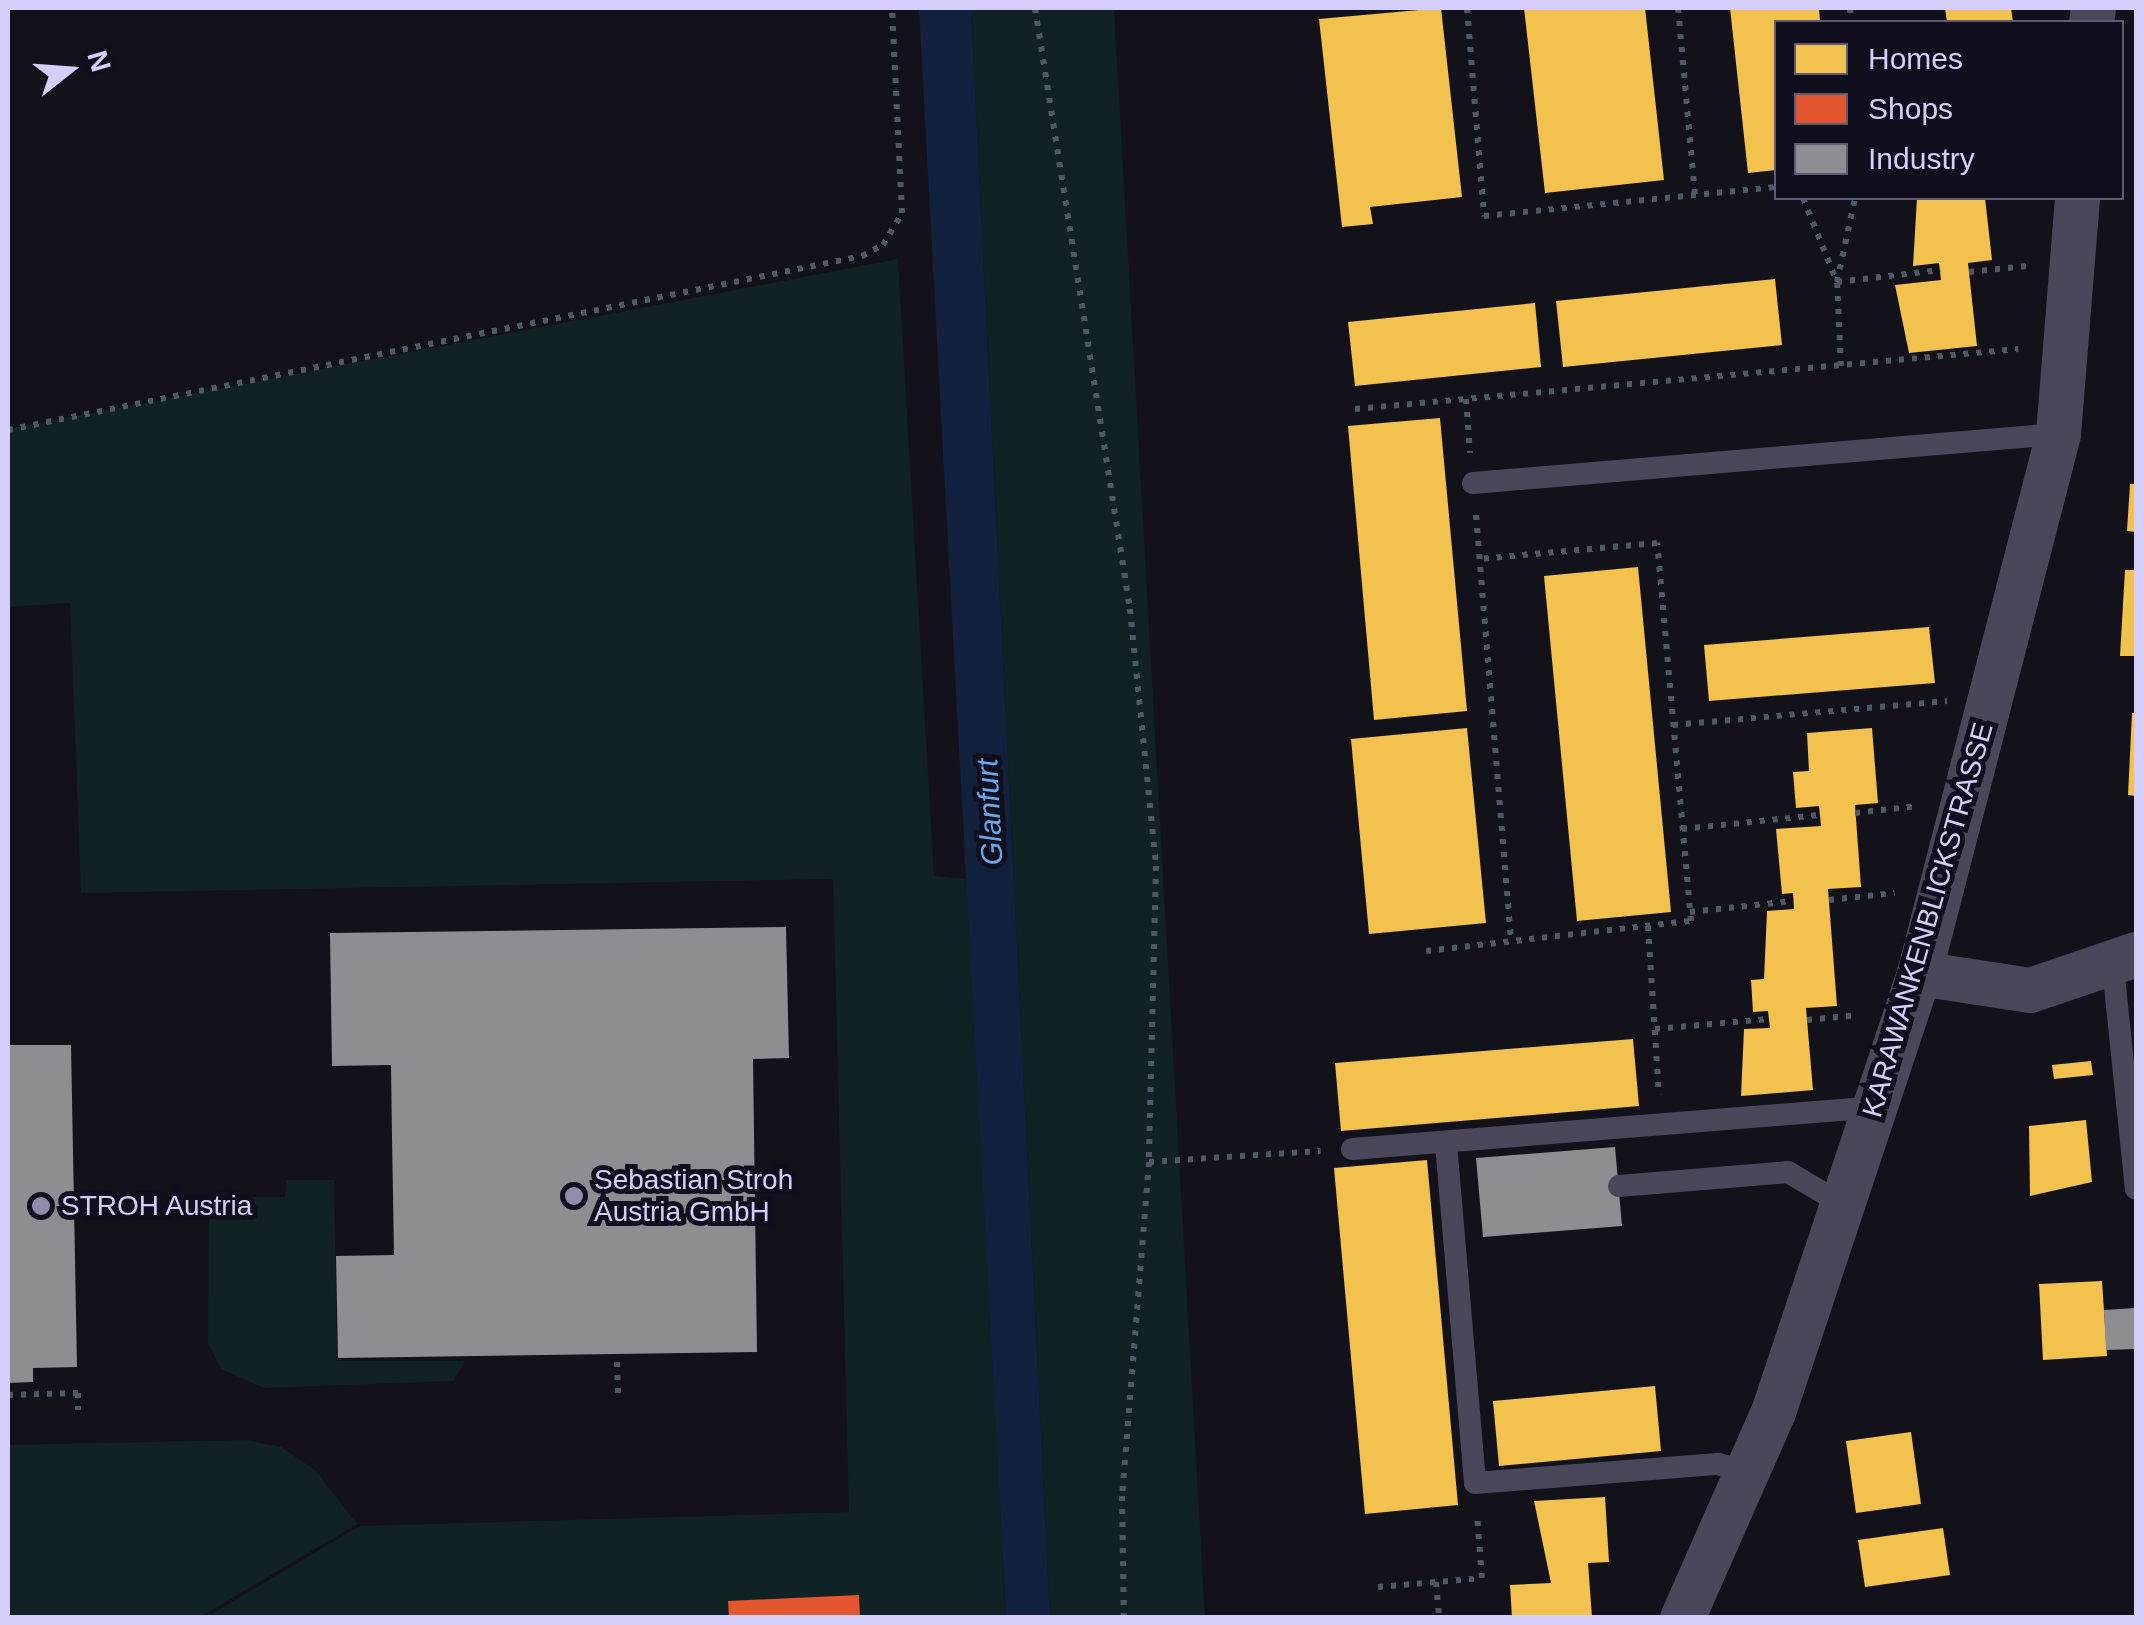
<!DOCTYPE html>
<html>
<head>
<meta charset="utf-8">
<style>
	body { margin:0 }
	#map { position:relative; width:2144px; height:1625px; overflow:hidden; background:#13121a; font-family:Helvetica,sans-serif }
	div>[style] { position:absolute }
	.green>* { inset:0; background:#112224 }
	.water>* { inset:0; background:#12213d }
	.homes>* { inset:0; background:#f2c14e }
	.shops>* { inset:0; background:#e4572e }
	.industry>* { inset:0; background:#8d8d92 }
	.path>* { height:6px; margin-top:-3px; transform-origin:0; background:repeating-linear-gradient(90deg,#4d5964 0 5px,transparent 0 13px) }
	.service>* { height:22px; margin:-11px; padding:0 11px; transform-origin:11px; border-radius:11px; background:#494759 }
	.minor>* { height:45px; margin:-22.5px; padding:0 22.5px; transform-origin:22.5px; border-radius:22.5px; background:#494759 }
	.dots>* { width:28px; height:28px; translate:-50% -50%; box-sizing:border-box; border:5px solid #110e1d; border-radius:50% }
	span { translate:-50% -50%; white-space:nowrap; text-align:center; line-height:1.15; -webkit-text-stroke:10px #110e1d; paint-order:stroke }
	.street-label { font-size:28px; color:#d6cefa }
	.poi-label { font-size:28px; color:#d6cefa }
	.left { translate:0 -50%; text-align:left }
	.water-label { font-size:30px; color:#67a9ef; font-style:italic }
	.frame { position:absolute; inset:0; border:10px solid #d6cefa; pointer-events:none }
	.legend { position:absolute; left:1774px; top:20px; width:350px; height:180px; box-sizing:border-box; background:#110e1d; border:2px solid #605b75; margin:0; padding:12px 18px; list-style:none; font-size:30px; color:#d6cefa }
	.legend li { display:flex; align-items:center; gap:20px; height:50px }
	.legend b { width:50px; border:2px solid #605b75 }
	.north { position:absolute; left:20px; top:20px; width:100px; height:100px; -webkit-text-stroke:8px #110e1d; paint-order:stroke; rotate:73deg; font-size:28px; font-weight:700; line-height:40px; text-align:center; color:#d6cefa }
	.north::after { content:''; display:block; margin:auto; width:35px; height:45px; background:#d6cefa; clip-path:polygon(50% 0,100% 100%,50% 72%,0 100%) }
</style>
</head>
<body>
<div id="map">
	<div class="green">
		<div style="clip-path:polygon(971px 8px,1114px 8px,1205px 1617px,1050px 1617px)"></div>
		<div style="clip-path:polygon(898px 259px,934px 876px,967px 879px,1006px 1617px,207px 1617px,360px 1526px,849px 1512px,833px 879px,81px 893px,70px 603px,8px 607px,8px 429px)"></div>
		<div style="clip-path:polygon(286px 1180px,334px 1180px,337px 1361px,465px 1361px,453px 1381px,264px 1388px,221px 1369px,208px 1343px,209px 1197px,285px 1197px)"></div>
		<div style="clip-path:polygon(245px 1440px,281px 1447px,315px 1470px,357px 1524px,200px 1617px,8px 1615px,8px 1445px)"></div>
	</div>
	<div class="water">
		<div style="clip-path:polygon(919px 8px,971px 8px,1050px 1617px,1006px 1617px)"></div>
	</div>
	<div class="homes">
		<div style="clip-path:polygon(1441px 8px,1462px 197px,1370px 207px,1373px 224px,1342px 227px,1319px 19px)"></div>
		<div style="clip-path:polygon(1524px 8px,1645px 8px,1664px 180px,1545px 193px)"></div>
		<div style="clip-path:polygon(1730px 8px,1819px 8px,1820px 22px,1776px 22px,1776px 170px,1748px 173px)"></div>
		<div style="clip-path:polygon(1945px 8px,2011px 8px,2013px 22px,1947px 22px)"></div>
		<div style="clip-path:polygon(1917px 198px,1985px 198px,1992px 260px,1968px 263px,1977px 346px,1909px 353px,1895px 285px,1941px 280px,1939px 263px,1913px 266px)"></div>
		<div style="clip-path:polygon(1775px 279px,1782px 345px,1563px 367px,1556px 301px)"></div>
		<div style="clip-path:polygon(1535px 303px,1541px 367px,1355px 386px,1348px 322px)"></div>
		<div style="clip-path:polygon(1440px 418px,1467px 711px,1374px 720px,1348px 426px)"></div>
		<div style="clip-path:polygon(2130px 484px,2136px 484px,2136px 532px,2127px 531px)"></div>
		<div style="clip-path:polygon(1638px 567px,1671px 912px,1577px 921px,1544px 576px)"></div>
		<div style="clip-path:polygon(2125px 570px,2136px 570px,2136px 656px,2120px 656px)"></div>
		<div style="clip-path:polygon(1929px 627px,1935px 683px,1709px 701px,1704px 645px)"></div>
		<div style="clip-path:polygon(2132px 713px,2136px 713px,2136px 796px,2128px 795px)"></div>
		<div style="clip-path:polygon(1467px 728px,1486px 923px,1369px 934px,1351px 739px)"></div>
		<div style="clip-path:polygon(1872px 728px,1878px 803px,1855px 805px,1861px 887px,1828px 889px,1837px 1006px,1806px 1008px,1813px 1090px,1741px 1096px,1744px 1029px,1770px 1028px,1768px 1011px,1753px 1012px,1751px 980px,1764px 979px,1767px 911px,1794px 909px,1793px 893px,1782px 894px,1776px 829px,1821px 826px,1819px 806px,1796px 808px,1793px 772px,1809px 771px,1807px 733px)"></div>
		<div style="clip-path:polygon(1633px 1039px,1639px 1106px,1341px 1131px,1335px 1063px)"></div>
		<div style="clip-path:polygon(2091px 1061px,2093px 1075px,2054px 1079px,2052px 1065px)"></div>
		<div style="clip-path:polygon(2086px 1120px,2092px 1182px,2030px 1196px,2029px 1126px)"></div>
		<div style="clip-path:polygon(1427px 1160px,1458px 1505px,1365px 1514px,1334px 1168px)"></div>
		<div style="clip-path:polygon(2102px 1281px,2107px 1356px,2043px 1360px,2039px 1284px)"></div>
		<div style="clip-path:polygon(1655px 1386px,1661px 1451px,1499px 1466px,1493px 1401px)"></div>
		<div style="clip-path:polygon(1911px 1432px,1921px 1504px,1856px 1513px,1846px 1441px)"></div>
		<div style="clip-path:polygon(1605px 1497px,1609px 1562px,1588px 1563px,1592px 1617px,1512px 1618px,1510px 1585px,1551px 1583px,1534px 1501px)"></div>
		<div style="clip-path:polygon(1943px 1528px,1950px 1575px,1865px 1587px,1858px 1540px)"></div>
	</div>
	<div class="shops">
		<div style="clip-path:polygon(859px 1595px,860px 1618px,729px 1618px,728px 1601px)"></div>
	</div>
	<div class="industry">
		<div style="clip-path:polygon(786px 927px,789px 1058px,753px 1059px,757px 1352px,338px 1358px,336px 1256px,394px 1255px,392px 1138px,391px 1065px,332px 1066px,330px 933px)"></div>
		<div style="clip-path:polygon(8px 1045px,71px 1045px,77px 1367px,33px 1368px,33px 1382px,8px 1383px)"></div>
		<div style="clip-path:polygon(1615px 1147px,1622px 1226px,1483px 1237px,1476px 1158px)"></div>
		<div style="clip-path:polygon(2136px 1308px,2136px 1349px,2106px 1350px,2104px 1310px)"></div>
	</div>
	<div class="path">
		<div style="left:1035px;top:8px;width:608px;rotate:81.02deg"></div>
		<div style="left:1130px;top:609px;width:258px;rotate:84.2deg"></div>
		<div style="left:1156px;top:866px;width:296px;rotate:91.4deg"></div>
		<div style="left:1149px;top:1162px;width:335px;rotate:94.6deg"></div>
		<div style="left:1122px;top:1496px;width:122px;rotate:89.1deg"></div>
		<div style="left:1467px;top:8px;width:209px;rotate:85.3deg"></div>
		<div style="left:1484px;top:216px;width:293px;rotate:-5.7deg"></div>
		<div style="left:1678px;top:8px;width:188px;rotate:84.8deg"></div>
		<div style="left:1850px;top:8px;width:14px;rotate:86deg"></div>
		<div style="left:1803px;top:198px;width:91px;rotate:68deg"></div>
		<div style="left:1837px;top:282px;width:104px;rotate:-6.6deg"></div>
		<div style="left:1969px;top:272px;width:58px;rotate:-5.9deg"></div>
		<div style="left:1841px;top:366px;width:84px;rotate:-92.7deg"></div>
		<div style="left:1837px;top:282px;width:86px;rotate:-77.9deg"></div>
		<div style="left:1466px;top:399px;width:54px;rotate:85.8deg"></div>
		<div style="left:1355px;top:409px;width:666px;rotate:-5.17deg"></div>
		<div style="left:8px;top:430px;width:872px;rotate:-11.52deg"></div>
		<div style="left:862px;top:256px;width:24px;rotate:-28deg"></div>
		<div style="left:883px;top:245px;width:37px;rotate:-59deg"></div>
		<div style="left:902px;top:213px;width:205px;rotate:-92.8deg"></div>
		<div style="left:1476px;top:515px;width:427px;rotate:85.3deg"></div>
		<div style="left:1673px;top:725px;width:275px;rotate:-5deg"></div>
		<div style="left:1855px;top:813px;width:63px;rotate:-6.3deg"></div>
		<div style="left:1682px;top:829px;width:140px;rotate:-5.8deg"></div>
		<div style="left:1829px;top:900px;width:66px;rotate:-6.1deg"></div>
		<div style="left:1690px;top:912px;width:104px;rotate:-6.1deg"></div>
		<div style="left:1648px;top:926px;width:169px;rotate:86.3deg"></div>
		<div style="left:1426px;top:951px;width:267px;rotate:-6.5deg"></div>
		<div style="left:1691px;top:921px;width:380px;rotate:-95.1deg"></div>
		<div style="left:1657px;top:543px;width:179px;rotate:174.9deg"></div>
		<div style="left:1807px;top:1020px;width:51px;rotate:-5.6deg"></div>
		<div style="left:1655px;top:1029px;width:114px;rotate:-5deg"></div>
		<div style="left:1149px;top:1162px;width:172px;rotate:-3.7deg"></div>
		<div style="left:617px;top:1362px;width:34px;rotate:88deg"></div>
		<div style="left:8px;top:1395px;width:70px;rotate:-1.6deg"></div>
		<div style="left:78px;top:1393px;width:17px;rotate:90deg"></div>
		<div style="left:1436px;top:1582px;width:36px;rotate:85deg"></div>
		<div style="left:1378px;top:1587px;width:104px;rotate:-4.9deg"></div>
		<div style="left:1482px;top:1578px;width:64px;rotate:-94.5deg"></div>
	</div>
	<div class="service">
		<div style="left:1473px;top:483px;width:587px;rotate:-4.79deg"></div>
		<div style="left:2113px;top:967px;width:223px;rotate:84.1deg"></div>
		<div style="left:1446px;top:1144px;width:340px;rotate:85.1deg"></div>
		<div style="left:1475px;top:1483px;width:244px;rotate:-4.5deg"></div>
		<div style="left:1718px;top:1464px;width:30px;rotate:15deg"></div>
		<div style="left:1352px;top:1149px;width:528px;rotate:-4.57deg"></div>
		<div style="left:1619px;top:1186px;width:170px;rotate:-4.7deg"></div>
		<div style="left:1788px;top:1172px;width:63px;rotate:30.7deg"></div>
	</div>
	<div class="minor">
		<div style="left:2091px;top:22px;width:14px;rotate:-82deg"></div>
		<div style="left:1919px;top:973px;width:112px;rotate:8.7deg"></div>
		<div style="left:2030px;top:990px;width:112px;rotate:-18.8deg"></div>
		<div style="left:1682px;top:1618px;width:225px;rotate:-66.2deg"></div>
		<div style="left:1773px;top:1412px;width:463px;rotate:-71.6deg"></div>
		<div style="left:1919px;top:973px;width:557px;rotate:-75.54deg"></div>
		<div style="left:2058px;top:434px;width:237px;rotate:-85.4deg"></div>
	</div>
	<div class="dots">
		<div style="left:574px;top:1196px;background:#928cac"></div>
		<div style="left:41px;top:1206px;background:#928cac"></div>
	</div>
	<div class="street-label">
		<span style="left:1928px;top:920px;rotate:-74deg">KARAWANKENBLICKSTRASSE</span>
	</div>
	<div class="poi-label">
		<span class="left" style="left:594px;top:1196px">Sebastian Stroh<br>Austria GmbH</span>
		<span class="left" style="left:61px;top:1206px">STROH Austria</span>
	</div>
	<div class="water-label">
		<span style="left:990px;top:812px;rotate:-93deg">Glanfurt</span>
	</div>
	<div class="frame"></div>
	<ul class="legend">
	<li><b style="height:28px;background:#f2c14e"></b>Homes</li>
	<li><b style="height:28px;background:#e4572e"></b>Shops</li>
	<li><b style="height:28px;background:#8d8d92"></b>Industry</li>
	</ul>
	<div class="north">N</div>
</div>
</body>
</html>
